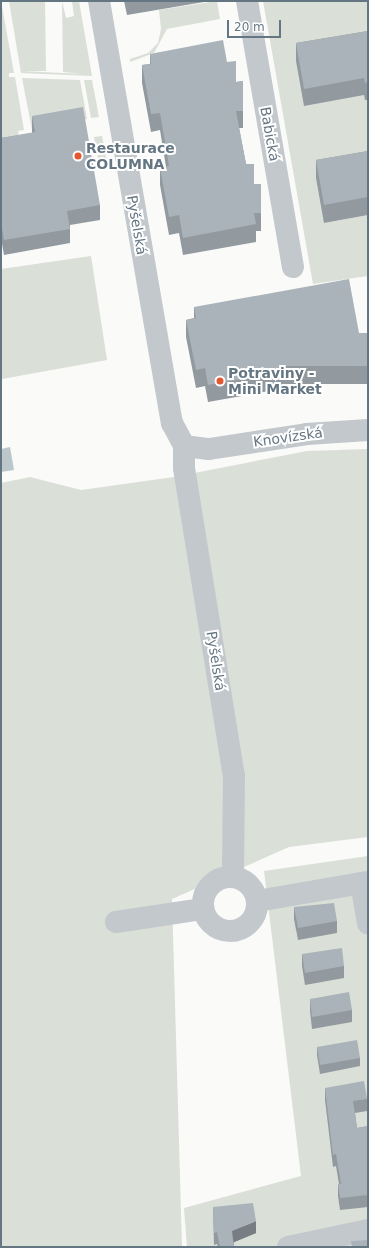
<!DOCTYPE html>
<html>
<head>
<meta charset="utf-8">
<style>
	body { margin:0 }
	#map { position:relative; width:369px; height:1248px; overflow:hidden; background:#fafaf8; font-family:"DejaVu Sans",sans-serif }
	div>[style] { position:absolute }
	.green>* { inset:0; background:#dadfd7 }
	.water>* { inset:0; background:#bbc7cb }
	.minor>* { height:22px; margin:-11px; padding:0 11px; transform-origin:11px; border-radius:11px; background:#c3c8cc }
	.minor>.ring { margin:-11px; padding:0; box-sizing:content-box; background:none; border:22px solid #c3c8cc; border-radius:50% }
	.wall>* { inset:0; background:#929a9f }
	.shaded-wall>* { inset:0; background:#777d82 }
	.building>* { inset:0; background:#aab3b9 }
	.dots>* { width:11px; height:11px; translate:-50% -50%; box-sizing:border-box; border:2px solid #fff; border-radius:50% }
	span { translate:-50% -50%; white-space:nowrap; text-align:center; line-height:1.15; -webkit-text-stroke:4px #fff; paint-order:stroke }
	.street-label { font-size:14px; color:#657683 }
	.poi-label { font-size:14px; color:#657683; font-weight:700 }
	.left { translate:0 -50%; text-align:left }
	.frame { position:absolute; inset:0; border:2px solid #657683; pointer-events:none }
	.scale { position:absolute; left:227px; top:20px; width:54px; height:18px; box-sizing:border-box; border:2px solid #657683; border-top:0; padding-left:5px; font-size:12px; line-height:14px; white-space:nowrap; color:#657683; -webkit-text-stroke:3px #fff; paint-order:stroke }
</style>
</head>
<body>
<div id="map">
	<div class="green">
		<div style="clip-path:polygon(1px 1px,14px 73px,9px 73px,9px 77px,15px 77px,24px 130px,18px 131px,21px 149px,1px 153px)"></div>
		<div style="clip-path:polygon(9px 1px,45px 1px,46px 71px,22px 71px,83px 74px,63px 72px,62px 1px,66px 18px,74px 16px,72px 1px,79px 1px,92px 76px,21px 73px)"></div>
		<div style="clip-path:polygon(217px 1px,220px 19px,167px 29px,154px 53px,130px 62px,130px 59px,148px 53px,158px 43px,161px 29px,159px 10px)"></div>
		<div style="clip-path:polygon(263px 1px,368px 1px,364px 95px,368px 100px,368px 169px,324px 223px,368px 215px,368px 276px,313px 284px)"></div>
		<div style="clip-path:polygon(22px 78px,80px 80px,87px 119px,32px 130px)"></div>
		<div style="clip-path:polygon(84px 80px,92px 80px,99px 117px,91px 118px)"></div>
		<div style="clip-path:polygon(102px 136px,107px 162px,99px 164px,94px 137px)"></div>
		<div style="clip-path:polygon(91px 256px,107px 360px,2px 379px,1px 269px)"></div>
		<div style="clip-path:polygon(368px 449px,368px 837px,289px 847px,172px 899px,182px 1247px,1px 1247px,1px 483px,30px 477px,81px 490px,174px 477px,307px 451px)"></div>
		<div style="clip-path:polygon(368px 856px,368px 1247px,187px 1247px,184px 1208px,301px 1176px,264px 871px)"></div>
	</div>
	<div class="water">
		<div style="clip-path:polygon(10px 447px,14px 470px,1px 472px,1px 449px)"></div>
	</div>
	<div class="minor">
		<div style="left:99px;top:1px;width:428px;rotate:80.2deg"></div>
		<div style="left:172px;top:423px;width:26px;rotate:62deg"></div>
		<div style="left:184px;top:446px;width:22px;rotate:90deg"></div>
		<div style="left:184px;top:468px;width:312px;rotate:80.8deg"></div>
		<div style="left:234px;top:776px;width:101px;rotate:90.6deg"></div>
		<div style="left:247px;top:1px;width:270px;rotate:80.2deg"></div>
		<div style="left:184px;top:446px;width:25px;rotate:7deg"></div>
		<div style="left:209px;top:449px;width:99px;rotate:-8.7deg"></div>
		<div style="left:307px;top:434px;width:61px;rotate:-3.8deg"></div>
		<div class="ring" style="left:203px;top:877px;width:32px;height:32px"></div>
		<div style="left:361px;top:883px;width:41px;rotate:80.1deg"></div>
		<div style="left:257px;top:901px;width:113px;rotate:-9.7deg"></div>
		<div style="left:116px;top:922px;width:88px;rotate:-8.5deg"></div>
		<div style="left:288px;top:1247px;width:82px;rotate:-12deg"></div>
	</div>
	<div class="wall">
		<div style="clip-path:polygon(124px 1px,210px 1px,127px 15px)"></div>
		<div style="clip-path:polygon(368px 31px,368px 100px,365px 100px,364px 95px,304px 106px,296px 61px,296px 43px)"></div>
		<div style="clip-path:polygon(150px 54px,227px 62px,236px 82px,243px 81px,243px 128px,239px 128px,246px 164px,254px 184px,261px 184px,261px 231px,256px 231px,256px 242px,183px 255px,179px 233px,169px 235px,160px 185px,160px 168px,166px 167px,160px 130px,151px 132px,142px 83px,142px 65px,150px 64px)"></div>
		<div style="clip-path:polygon(32px 116px,100px 205px,100px 220px,70px 225px,70px 243px,4px 255px,1px 238px,1px 138px,32px 133px)"></div>
		<div style="clip-path:polygon(368px 151px,368px 215px,324px 223px,316px 178px,316px 160px)"></div>
		<div style="clip-path:polygon(194px 307px,359px 333px,368px 333px,368px 384px,286px 384px,286px 388px,208px 402px,205px 386px,196px 388px,186px 337px,186px 320px,194px 318px)"></div>
		<div style="clip-path:polygon(294px 907px,337px 921px,337px 933px,298px 940px,294px 919px)"></div>
		<div style="clip-path:polygon(302px 954px,344px 966px,344px 978px,305px 985px,302px 966px)"></div>
		<div style="clip-path:polygon(310px 999px,352px 1010px,352px 1022px,312px 1029px,310px 1011px)"></div>
		<div style="clip-path:polygon(317px 1047px,360px 1058px,360px 1066px,320px 1074px,317px 1055px)"></div>
		<div style="clip-path:polygon(325px 1088px,367px 1099px,367px 1111px,355px 1113px,357px 1128px,368px 1126px,368px 1207px,340px 1210px,338px 1196px,338px 1184px,339px 1184px,336px 1166px,333px 1167px,325px 1100px)"></div>
		<div style="clip-path:polygon(213px 1207px,256px 1233px,234px 1242px,234px 1247px,218px 1247px,217px 1244px,214px 1245px)"></div>
	</div>
	<div class="shaded-wall">
		<div style="clip-path:polygon(256px 1221px,256px 1233px,232px 1243px,232px 1231px)"></div>
	</div>
	<div class="building">
		<div style="clip-path:polygon(368px 31px,368px 82px,365px 83px,364px 78px,304px 89px,296px 43px)"></div>
		<div style="clip-path:polygon(223px 40px,227px 62px,236px 61px,236px 82px,243px 81px,243px 111px,236px 111px,246px 164px,254px 164px,254px 184px,261px 184px,261px 213px,254px 213px,256px 224px,183px 238px,179px 215px,169px 217px,160px 168px,169px 166px,160px 113px,151px 114px,142px 65px,151px 64px,150px 54px)"></div>
		<div style="clip-path:polygon(83px 107px,100px 205px,67px 211px,70px 229px,4px 240px,1px 223px,1px 138px,35px 132px,32px 116px)"></div>
		<div style="clip-path:polygon(368px 151px,368px 197px,324px 205px,316px 160px)"></div>
		<div style="clip-path:polygon(349px 279px,359px 333px,368px 333px,368px 366px,286px 366px,286px 371px,208px 385px,205px 368px,196px 370px,186px 320px,196px 318px,194px 307px)"></div>
		<div style="clip-path:polygon(334px 903px,337px 921px,298px 928px,294px 907px)"></div>
		<div style="clip-path:polygon(342px 948px,344px 966px,305px 973px,302px 954px)"></div>
		<div style="clip-path:polygon(349px 992px,352px 1010px,312px 1017px,310px 999px)"></div>
		<div style="clip-path:polygon(357px 1040px,360px 1058px,320px 1065px,317px 1047px)"></div>
		<div style="clip-path:polygon(364px 1081px,367px 1099px,353px 1101px,357px 1128px,368px 1126px,368px 1195px,340px 1198px,338px 1184px,341px 1184px,336px 1154px,333px 1155px,325px 1088px)"></div>
		<div style="clip-path:polygon(253px 1203px,256px 1221px,232px 1231px,234px 1247px,220px 1247px,217px 1232px,214px 1233px,213px 1207px)"></div>
		<div style="clip-path:polygon(368px 1240px,368px 1247px,352px 1247px,351px 1241px)"></div>
	</div>
	<div class="dots">
		<div style="left:78px;top:156px;background:#e4572e"></div>
		<div style="left:220px;top:381px;background:#e4572e"></div>
	</div>
	<div class="street-label">
		<span style="left:270px;top:134px;rotate:80deg">Babická</span>
		<span style="left:137px;top:225px;rotate:80deg">Pyšelská</span>
		<span style="left:288px;top:437px;rotate:-8deg">Knovízská</span>
		<span style="left:216px;top:661px;rotate:81deg">Pyšelská</span>
	</div>
	<div class="poi-label">
		<span class="left" style="left:86px;top:156px">Restaurace<br>COLUMNA</span>
		<span class="left" style="left:228px;top:381px">Potraviny -<br>Mini Market</span>
	</div>
	<div class="frame"></div>
	<div class="scale">20 m</div>
</div>
</body>
</html>
